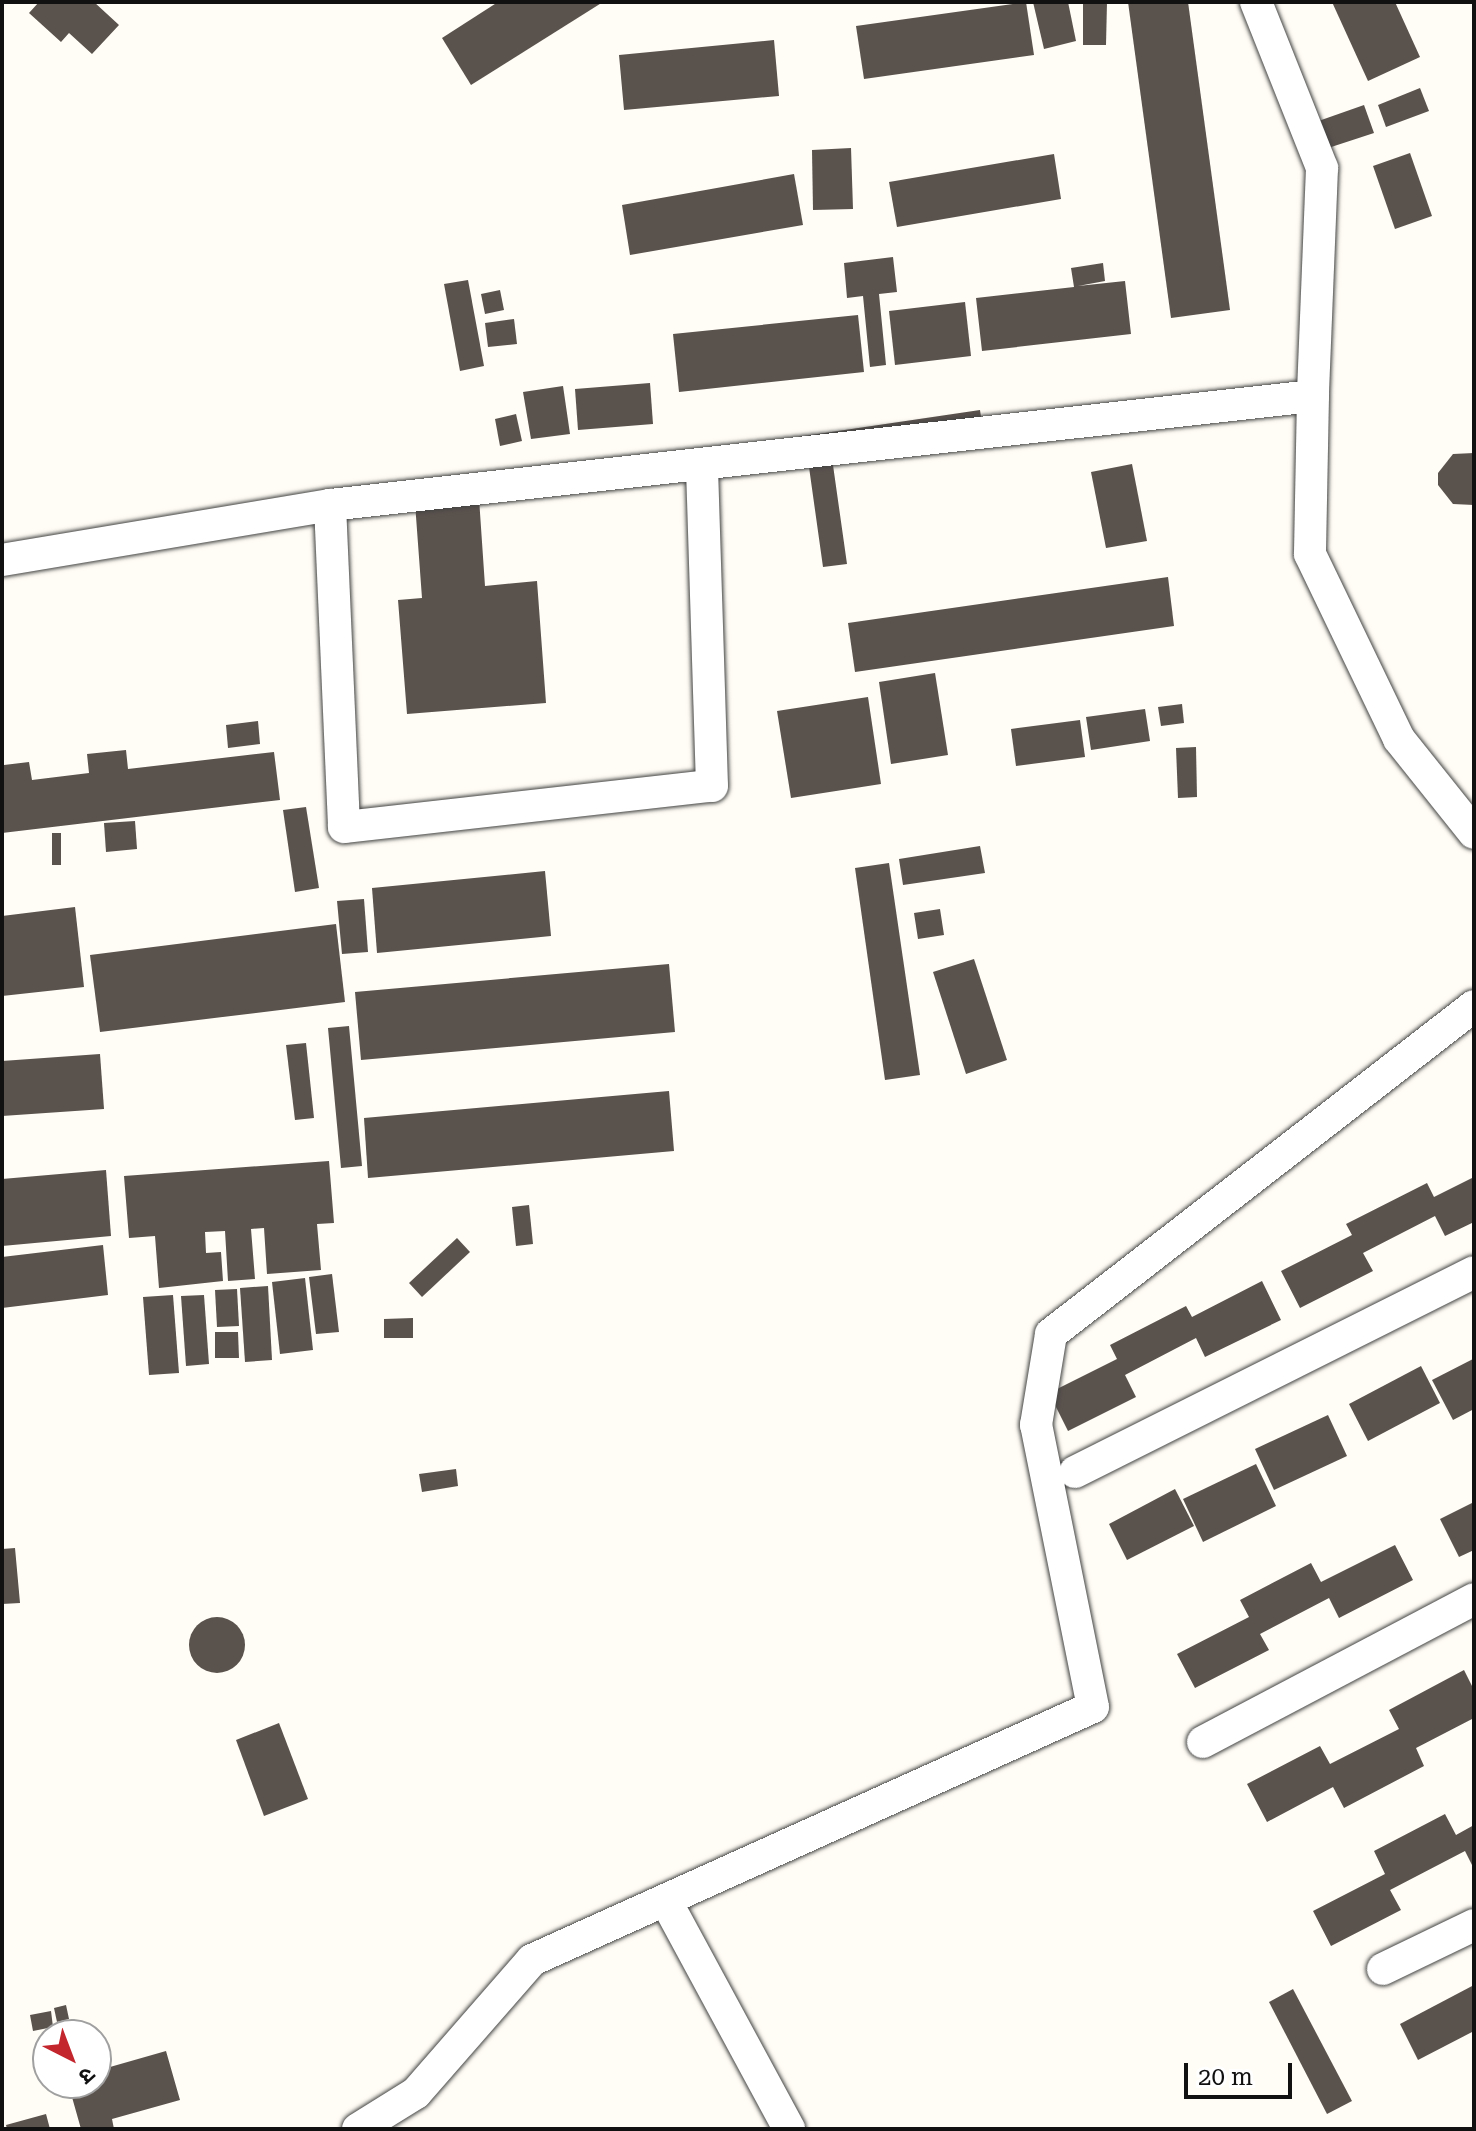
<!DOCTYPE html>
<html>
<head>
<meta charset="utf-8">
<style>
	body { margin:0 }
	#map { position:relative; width:1476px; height:2131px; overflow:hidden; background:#fffdf5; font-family:"Roboto Serif","Noto Sans Devanagari",serif }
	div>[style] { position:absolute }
	.building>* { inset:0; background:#5a524d }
	.round { border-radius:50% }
	.roads { filter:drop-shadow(0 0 2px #444) drop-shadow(0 0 2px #444) }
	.street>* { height:32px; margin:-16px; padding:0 16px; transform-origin:16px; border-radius:16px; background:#fff }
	span { translate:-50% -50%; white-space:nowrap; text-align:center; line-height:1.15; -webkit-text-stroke:8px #fff; paint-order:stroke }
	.frame { position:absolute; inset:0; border:4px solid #111; pointer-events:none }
	.north { position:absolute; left:32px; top:2019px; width:80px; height:80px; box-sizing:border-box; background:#fff; border:2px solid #a0a0a0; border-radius:50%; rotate:138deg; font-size:22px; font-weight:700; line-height:32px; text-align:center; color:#111 }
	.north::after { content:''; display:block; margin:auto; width:28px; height:36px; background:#c4262e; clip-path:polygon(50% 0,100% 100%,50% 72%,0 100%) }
	.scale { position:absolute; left:1184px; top:2063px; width:108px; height:36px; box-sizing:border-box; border:4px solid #111; border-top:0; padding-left:10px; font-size:24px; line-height:28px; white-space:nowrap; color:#111; -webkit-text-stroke:6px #fff; paint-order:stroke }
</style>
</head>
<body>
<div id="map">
	<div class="building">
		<div style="clip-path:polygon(39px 2px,94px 2px,119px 25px,92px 54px,69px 33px,61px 42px,29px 13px)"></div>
		<div style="clip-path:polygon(498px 2px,603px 2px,471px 85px,442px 38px)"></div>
		<div style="clip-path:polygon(1026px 2px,1034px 55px,864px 79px,856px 26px)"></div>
		<div style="clip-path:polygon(1033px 2px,1068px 2px,1076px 41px,1044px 49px)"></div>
		<div style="clip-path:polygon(1083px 2px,1107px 2px,1106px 45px,1083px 45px)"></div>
		<div style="clip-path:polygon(1128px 2px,1188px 2px,1230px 310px,1171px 318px)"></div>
		<div style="clip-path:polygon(1332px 2px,1395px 2px,1420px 57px,1368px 81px)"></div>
		<div style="clip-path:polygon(774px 40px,779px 96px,624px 110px,619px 55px)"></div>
		<div style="clip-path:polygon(1420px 88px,1429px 111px,1386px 127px,1378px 105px)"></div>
		<div style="clip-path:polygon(1364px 105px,1374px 133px,1319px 151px,1310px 124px)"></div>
		<div style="clip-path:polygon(851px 148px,853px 209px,813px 210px,812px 150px)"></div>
		<div style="clip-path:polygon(1410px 153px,1432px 216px,1395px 229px,1373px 166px)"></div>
		<div style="clip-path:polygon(1054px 154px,1061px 199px,897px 227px,889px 182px)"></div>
		<div style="clip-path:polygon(794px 174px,803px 225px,630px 255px,622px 205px)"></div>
		<div style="clip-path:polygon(893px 257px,897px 292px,879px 294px,886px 365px,870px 367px,863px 296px,847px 298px,844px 263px)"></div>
		<div style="clip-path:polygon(1103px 263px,1105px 281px,1078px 286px,1125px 281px,1131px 334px,982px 351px,976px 298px,1074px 287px,1071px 268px)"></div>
		<div style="clip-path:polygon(468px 280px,484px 366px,460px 371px,444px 284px)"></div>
		<div style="clip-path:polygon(500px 290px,504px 310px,485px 314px,481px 294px)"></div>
		<div style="clip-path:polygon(965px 302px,971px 356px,895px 365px,889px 311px)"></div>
		<div style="clip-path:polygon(858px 315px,864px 372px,679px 392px,673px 334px)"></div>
		<div style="clip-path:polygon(514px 319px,517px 344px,488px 347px,485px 323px)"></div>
		<div style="clip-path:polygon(650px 383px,653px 424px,578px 430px,575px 389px)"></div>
		<div style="clip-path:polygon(563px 386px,570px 434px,531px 439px,523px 392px)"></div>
		<div style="clip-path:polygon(980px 410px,984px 436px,832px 458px,847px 564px,823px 567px,808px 460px,683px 454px)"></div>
		<div style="clip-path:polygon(516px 414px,522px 441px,500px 446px,495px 419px)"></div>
		<div style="clip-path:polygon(1474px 453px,1474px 505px,1453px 504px,1438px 485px,1438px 473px,1453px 454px)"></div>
		<div style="clip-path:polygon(1132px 464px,1147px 541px,1106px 548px,1091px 472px)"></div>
		<div style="clip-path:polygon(479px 498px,485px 586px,537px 581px,546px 703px,407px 714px,398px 600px,422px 598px,415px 503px)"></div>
		<div style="clip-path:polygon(1168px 577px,1174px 626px,855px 672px,848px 623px)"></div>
		<div style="clip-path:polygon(935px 673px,948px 755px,891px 764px,879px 682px)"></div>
		<div style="clip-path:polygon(868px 697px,881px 784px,791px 798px,777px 711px)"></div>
		<div style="clip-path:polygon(1182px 704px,1184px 723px,1161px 726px,1158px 707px)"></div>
		<div style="clip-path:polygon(1145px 709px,1150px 741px,1091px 750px,1086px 717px)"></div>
		<div style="clip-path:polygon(1080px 720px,1085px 757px,1016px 766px,1011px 729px)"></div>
		<div style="clip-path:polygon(258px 721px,260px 744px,228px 748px,226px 725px)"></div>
		<div style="clip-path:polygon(1196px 747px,1197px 797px,1178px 798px,1176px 748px)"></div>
		<div style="clip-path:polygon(126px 750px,128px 769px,274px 752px,280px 800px,2px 833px,4px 765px,29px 762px,32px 780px,89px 773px,87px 754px)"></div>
		<div style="clip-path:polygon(306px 807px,319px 888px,295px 892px,283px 810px)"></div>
		<div style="clip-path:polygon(135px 821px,137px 849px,106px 852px,104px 823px)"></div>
		<div style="clip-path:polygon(52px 833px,61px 833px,61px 865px,52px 865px)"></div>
		<div style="clip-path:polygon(980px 846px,985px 873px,903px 885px,899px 859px)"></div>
		<div style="clip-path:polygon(889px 863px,920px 1075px,885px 1080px,855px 868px)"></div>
		<div style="clip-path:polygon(545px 871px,551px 936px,377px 953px,372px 888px)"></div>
		<div style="clip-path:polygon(364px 899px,368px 952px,342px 954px,337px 901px)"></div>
		<div style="clip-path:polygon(75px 907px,84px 987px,2px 996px,2px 916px)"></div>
		<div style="clip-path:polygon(940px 909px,944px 935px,918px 939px,914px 913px)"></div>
		<div style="clip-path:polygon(336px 924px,345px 1002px,100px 1032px,90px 955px)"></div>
		<div style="clip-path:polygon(974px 959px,1007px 1060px,966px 1074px,933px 972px)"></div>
		<div style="clip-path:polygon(669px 964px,675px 1032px,361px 1060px,355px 992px)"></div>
		<div style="clip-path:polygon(349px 1026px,362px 1166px,341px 1168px,328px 1028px)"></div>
		<div style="clip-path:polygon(306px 1043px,314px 1118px,295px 1120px,286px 1045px)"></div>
		<div style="clip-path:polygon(100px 1054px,104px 1109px,2px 1116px,2px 1061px)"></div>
		<div style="clip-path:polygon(669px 1091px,674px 1151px,368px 1178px,364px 1118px)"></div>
		<div style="clip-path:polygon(329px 1161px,334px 1223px,317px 1224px,321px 1270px,267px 1274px,264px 1228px,251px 1229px,255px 1279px,228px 1281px,225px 1231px,205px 1232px,206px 1253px,221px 1252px,223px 1281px,159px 1288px,155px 1236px,129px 1238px,124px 1176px)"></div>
		<div style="clip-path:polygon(106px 1170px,111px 1236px,2px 1246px,2px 1179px)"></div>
		<div style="clip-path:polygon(1474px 1177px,1474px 1222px,1445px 1236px,1435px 1216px,1363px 1253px,1373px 1271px,1300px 1308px,1281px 1271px,1352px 1235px,1346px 1224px,1427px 1183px,1434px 1197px)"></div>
		<div style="clip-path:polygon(529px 1205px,533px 1244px,516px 1246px,512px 1207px)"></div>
		<div style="clip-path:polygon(457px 1238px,470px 1252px,422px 1297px,409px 1283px)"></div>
		<div style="clip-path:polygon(103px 1245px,108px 1295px,2px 1308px,2px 1257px)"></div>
		<div style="clip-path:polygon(332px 1274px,339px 1332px,316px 1334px,309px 1277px)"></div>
		<div style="clip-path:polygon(305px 1278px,313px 1350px,280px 1354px,272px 1282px)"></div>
		<div style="clip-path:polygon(1262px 1281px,1281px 1320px,1205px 1357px,1196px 1338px,1125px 1375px,1136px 1397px,1068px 1431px,1049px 1393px,1117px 1359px,1110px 1345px,1186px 1306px,1192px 1317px)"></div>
		<div style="clip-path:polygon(268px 1286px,272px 1360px,245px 1362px,240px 1288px)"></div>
		<div style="clip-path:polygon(237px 1289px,239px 1326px,217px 1327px,215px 1290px)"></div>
		<div style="clip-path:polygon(173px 1295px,179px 1373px,149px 1375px,143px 1297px)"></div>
		<div style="clip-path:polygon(204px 1295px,209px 1364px,186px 1366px,181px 1296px)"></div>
		<div style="clip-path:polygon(413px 1318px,413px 1338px,384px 1338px,384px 1319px)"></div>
		<div style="clip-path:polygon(215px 1332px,238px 1332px,239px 1358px,215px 1358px)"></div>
		<div style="clip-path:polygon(1473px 1359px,1474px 1409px,1453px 1420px,1432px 1380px)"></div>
		<div style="clip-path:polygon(1421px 1366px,1440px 1403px,1368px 1441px,1349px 1404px)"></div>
		<div style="clip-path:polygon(1328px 1415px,1347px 1456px,1274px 1490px,1255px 1449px)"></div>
		<div style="clip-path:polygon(1256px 1464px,1276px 1506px,1203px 1542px,1183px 1499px)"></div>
		<div style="clip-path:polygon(456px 1469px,458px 1486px,422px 1492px,419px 1474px)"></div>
		<div style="clip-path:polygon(1175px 1489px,1194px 1526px,1127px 1560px,1109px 1524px)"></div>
		<div style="clip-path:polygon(1474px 1502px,1474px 1550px,1459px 1557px,1440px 1519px)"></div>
		<div style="clip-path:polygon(1395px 1545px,1413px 1580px,1339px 1618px,1329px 1598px,1260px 1634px,1269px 1650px,1195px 1688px,1177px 1654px,1249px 1617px,1240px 1600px,1311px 1563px,1321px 1582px)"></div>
		<div style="clip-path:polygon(15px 1548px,20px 1603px,2px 1604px,2px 1549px)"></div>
		<div class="round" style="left:189px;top:1617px;width:56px;height:56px"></div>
		<div style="clip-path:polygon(1464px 1670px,1474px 1690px,1474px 1718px,1416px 1748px,1424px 1766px,1344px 1808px,1333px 1787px,1267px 1822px,1247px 1784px,1320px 1746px,1330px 1764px,1399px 1729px,1389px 1710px)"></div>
		<div style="clip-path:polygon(279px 1723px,308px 1799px,264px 1816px,236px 1740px)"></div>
		<div style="clip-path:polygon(1445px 1814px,1456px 1835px,1474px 1825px,1474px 1869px,1465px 1851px,1390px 1890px,1401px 1910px,1331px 1946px,1313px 1911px,1385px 1874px,1374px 1851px)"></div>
		<div style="clip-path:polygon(1474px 1985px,1474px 2031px,1418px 2060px,1400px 2024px)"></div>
		<div style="clip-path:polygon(1293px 1989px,1352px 2101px,1327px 2114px,1269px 2002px)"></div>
		<div style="clip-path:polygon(66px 2005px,69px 2019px,57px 2022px,54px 2008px)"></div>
		<div style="clip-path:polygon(51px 2011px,53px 2027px,33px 2031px,30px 2015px)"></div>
		<div style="clip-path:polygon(166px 2051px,180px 2100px,112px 2119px,114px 2129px,81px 2129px,68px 2083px,96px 2083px,96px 2071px)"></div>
		<div style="clip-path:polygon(46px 2114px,50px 2129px,7px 2129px,6px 2125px)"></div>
	</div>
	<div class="roads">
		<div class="street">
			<div style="left:1256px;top:2px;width:179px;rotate:68.3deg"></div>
			<div style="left:1322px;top:168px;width:228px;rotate:92.3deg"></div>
			<div style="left:330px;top:505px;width:322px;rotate:87.5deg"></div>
			<div style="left:344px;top:827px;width:370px;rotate:-6.4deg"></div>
			<div style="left:712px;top:786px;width:322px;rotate:-91.8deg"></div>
			<div style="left:2px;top:560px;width:333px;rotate:-9.5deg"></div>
			<div style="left:330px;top:505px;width:989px;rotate:-6.33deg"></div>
			<div style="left:1313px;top:396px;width:158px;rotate:91.1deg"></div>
			<div style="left:1310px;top:554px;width:205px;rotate:64.3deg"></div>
			<div style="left:1399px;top:739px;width:120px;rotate:51.4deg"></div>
			<div style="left:1075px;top:1472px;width:446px;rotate:-26.6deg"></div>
			<div style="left:1203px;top:1742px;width:306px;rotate:-27.8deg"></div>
			<div style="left:667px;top:1903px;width:257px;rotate:61.6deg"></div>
			<div style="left:1383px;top:1969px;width:101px;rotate:-25.8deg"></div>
			<div style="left:358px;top:2129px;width:68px;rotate:-31.8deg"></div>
			<div style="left:416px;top:2093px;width:176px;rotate:-48.9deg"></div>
			<div style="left:532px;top:1960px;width:615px;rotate:-24.27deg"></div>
			<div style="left:1093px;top:1707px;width:288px;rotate:-101.4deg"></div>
			<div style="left:1036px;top:1425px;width:92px;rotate:-80.6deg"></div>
			<div style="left:1051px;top:1334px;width:535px;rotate:-37.79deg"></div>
		</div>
	</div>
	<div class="frame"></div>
	<div class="north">उ</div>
	<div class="scale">20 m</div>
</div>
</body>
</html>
